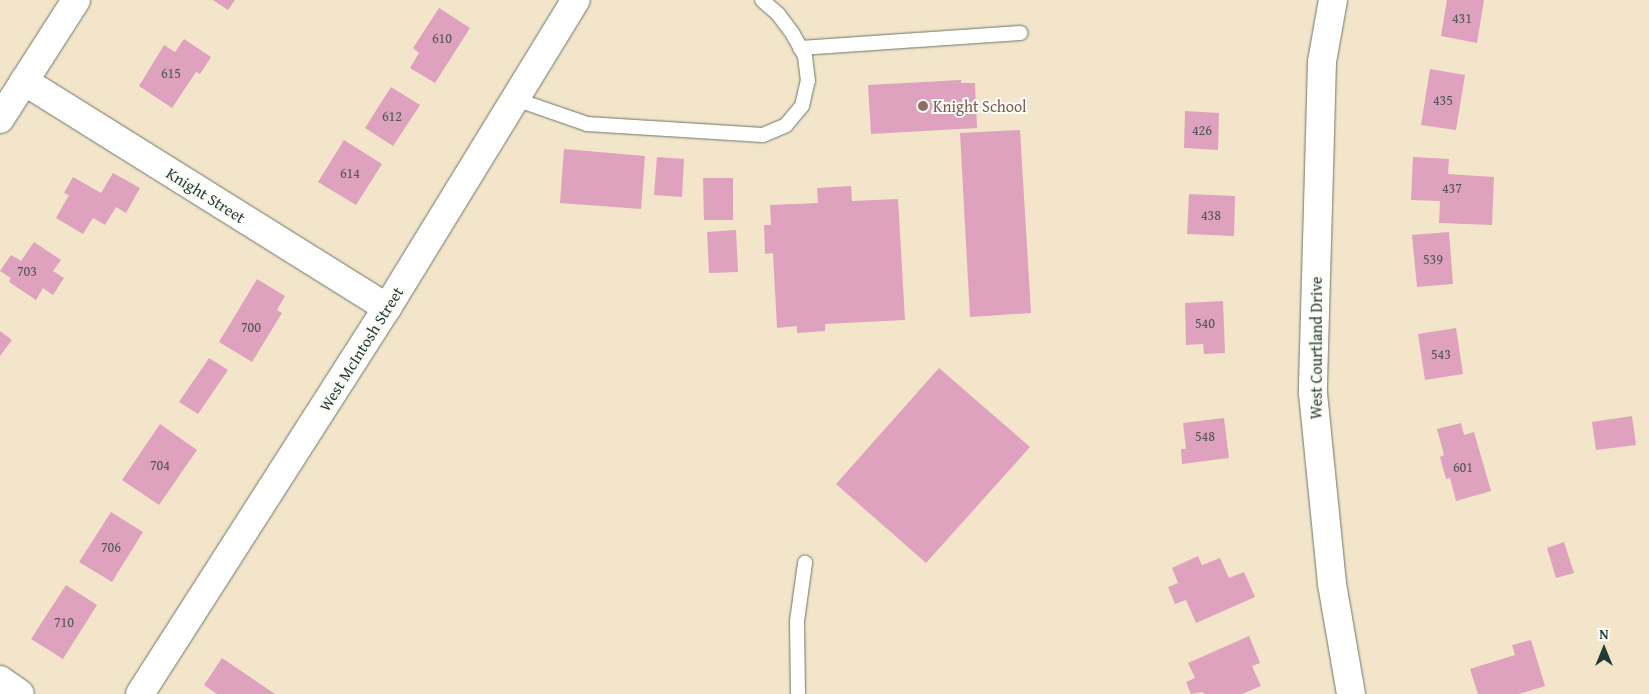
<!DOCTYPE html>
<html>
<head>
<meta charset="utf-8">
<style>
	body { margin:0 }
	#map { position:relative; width:1649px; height:694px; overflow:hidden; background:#f2e5ca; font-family:"Gentium Book Plus",serif }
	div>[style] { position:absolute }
	.building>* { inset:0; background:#dfa2be }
	.roads { filter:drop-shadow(0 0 1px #697868) drop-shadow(0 0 1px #697868) }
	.service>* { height:14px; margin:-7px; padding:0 7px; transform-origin:7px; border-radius:7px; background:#fff }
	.minor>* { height:28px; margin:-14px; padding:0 14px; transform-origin:14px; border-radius:14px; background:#fff }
	.dots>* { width:14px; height:14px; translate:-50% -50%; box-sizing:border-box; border:2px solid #fdfcf7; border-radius:50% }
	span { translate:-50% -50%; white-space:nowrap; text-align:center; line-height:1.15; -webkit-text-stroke:4px #fdfcf7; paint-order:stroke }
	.number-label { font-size:14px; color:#4f5656 }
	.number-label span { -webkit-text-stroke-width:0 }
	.education-label { font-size:16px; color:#785e54 }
	.left { translate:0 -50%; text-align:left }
	.street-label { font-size:16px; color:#1f3d34 }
	.north { position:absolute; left:1579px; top:624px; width:50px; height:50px; -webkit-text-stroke:4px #fdfcf7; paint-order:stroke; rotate:0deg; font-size:14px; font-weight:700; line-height:20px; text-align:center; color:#1f3d34 }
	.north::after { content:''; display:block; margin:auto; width:18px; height:22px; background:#1f3d34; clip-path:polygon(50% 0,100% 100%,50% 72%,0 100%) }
</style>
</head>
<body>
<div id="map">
	<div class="building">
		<div style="clip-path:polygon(213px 0,235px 0,228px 10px)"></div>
		<div style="clip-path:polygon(1447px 0,1484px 0,1477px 43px,1441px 36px)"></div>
		<div style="clip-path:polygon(439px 8px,470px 28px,435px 83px,410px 68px,419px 53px,413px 48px)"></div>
		<div style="clip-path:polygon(184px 39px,211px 57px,200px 74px,196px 72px,172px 108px,139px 86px,164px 45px,175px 52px)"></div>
		<div style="clip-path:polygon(1430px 69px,1465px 75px,1456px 130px,1421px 125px)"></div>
		<div style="clip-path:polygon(961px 80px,961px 83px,975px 83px,977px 128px,871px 134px,868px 85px)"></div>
		<div style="clip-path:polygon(391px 87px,420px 105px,393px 146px,365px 128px)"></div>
		<div style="clip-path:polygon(1185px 111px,1219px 113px,1218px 150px,1184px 148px)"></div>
		<div style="clip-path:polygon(1020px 130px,1031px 313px,970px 317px,960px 133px)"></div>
		<div style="clip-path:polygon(344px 140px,382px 164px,356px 205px,318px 182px)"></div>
		<div style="clip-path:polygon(564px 149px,645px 156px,641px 209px,560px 203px)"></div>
		<div style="clip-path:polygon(657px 157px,684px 159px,682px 197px,654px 195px)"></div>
		<div style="clip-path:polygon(1413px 157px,1449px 159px,1448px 174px,1494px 177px,1492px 225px,1439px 223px,1440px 201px,1411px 200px)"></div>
		<div style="clip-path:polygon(113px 173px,140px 188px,126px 213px,116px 207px,105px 225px,93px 218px,83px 234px,56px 218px,69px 195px,64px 193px,73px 177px,101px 193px)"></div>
		<div style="clip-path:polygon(703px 178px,733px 178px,733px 220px,704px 220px)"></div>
		<div style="clip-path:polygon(851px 186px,852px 201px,898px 199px,905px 320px,825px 324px,825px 331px,797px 333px,797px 326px,777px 328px,773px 253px,765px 254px,764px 225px,771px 225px,770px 205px,818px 203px,817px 188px)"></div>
		<div style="clip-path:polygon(1189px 194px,1235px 196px,1234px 236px,1187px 234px)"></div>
		<div style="clip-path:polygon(736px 230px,738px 272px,709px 273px,707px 232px)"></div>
		<div style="clip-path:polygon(1449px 232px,1453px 284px,1417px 287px,1412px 235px)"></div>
		<div style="clip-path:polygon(34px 242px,61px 260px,53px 271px,64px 278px,53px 295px,43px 288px,36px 300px,9px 282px,11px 278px,0 271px,11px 255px,21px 261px)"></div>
		<div style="clip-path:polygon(257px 279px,285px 296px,277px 310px,282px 313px,252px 362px,219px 342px)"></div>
		<div style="clip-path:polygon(1223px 301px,1225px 353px,1204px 354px,1203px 344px,1186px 345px,1185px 303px)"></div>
		<div style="clip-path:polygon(1456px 328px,1463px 374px,1425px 380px,1418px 334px)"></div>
		<div style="clip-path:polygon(0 331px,12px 340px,0 356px)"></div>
		<div style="clip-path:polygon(209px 358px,228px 370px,198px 414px,179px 402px)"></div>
		<div style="clip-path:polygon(939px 368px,1030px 447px,926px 563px,836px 484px)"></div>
		<div style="clip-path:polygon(1632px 416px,1636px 445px,1596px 450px,1592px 422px)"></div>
		<div style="clip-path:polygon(1224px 418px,1229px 458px,1182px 464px,1181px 449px,1186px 449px,1183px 423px)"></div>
		<div style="clip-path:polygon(1461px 423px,1464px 435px,1474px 432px,1491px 491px,1456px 501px,1450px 478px,1446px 479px,1440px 457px,1444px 455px,1437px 429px)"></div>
		<div style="clip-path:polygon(160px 424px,197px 450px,159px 505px,122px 480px)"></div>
		<div style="clip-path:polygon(111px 512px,143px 532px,112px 582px,79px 562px)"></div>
		<div style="clip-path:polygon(1564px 542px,1574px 573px,1556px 578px,1547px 548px)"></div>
		<div style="clip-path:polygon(1198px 556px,1202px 565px,1220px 558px,1229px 578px,1244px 572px,1255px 597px,1196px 623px,1186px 600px,1175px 604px,1168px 587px,1178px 583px,1172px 568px)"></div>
		<div style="clip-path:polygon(66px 585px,97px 605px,63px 659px,31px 639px)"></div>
		<div style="clip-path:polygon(1249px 636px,1260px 663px,1252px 666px,1261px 686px,1242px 694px,1204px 694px,1203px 692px,1191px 694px,1186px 682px,1195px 678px,1188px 663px)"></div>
		<div style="clip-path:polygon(1531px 640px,1545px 686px,1519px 694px,1478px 694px,1470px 669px,1515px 655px,1512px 645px)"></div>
		<div style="clip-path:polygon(222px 658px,275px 694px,217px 694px,204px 685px)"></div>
	</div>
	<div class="roads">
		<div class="service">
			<div style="left:800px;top:48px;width:221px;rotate:-3.9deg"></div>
			<div style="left:515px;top:99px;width:76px;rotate:19.1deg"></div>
			<div style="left:587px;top:124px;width:176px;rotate:3.6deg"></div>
			<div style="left:763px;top:135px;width:25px;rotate:-23deg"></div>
			<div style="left:786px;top:125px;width:25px;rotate:-50deg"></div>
			<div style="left:802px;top:106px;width:26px;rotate:-77deg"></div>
			<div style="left:808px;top:81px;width:25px;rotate:-97deg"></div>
			<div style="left:805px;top:56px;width:25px;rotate:-119deg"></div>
			<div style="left:793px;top:34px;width:25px;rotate:-127deg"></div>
			<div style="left:778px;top:14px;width:21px;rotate:-139deg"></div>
			<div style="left:798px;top:694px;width:73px;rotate:-90.8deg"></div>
			<div style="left:797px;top:621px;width:59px;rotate:-82.1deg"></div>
		</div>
		<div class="minor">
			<div style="left:1333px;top:0;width:63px;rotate:100.1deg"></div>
			<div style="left:1322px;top:62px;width:331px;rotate:91.6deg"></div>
			<div style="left:1313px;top:393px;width:192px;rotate:84.3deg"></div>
			<div style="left:1332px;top:584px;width:112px;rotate:80.2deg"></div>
			<div style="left:24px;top:81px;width:428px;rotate:32deg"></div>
			<div style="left:0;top:119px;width:141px;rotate:-57.4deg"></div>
			<div style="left:0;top:680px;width:24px;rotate:35deg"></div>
			<div style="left:140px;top:694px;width:458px;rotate:-57.4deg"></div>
			<div style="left:387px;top:308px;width:361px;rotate:-58.5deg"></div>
		</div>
	</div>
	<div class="dots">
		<div style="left:923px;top:106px;background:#8d6e63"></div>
	</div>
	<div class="number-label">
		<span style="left:1462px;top:18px">431</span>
		<span style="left:442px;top:38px">610</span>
		<span style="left:171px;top:73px">615</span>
		<span style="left:1443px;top:100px">435</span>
		<span style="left:392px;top:116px">612</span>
		<span style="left:1202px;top:130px">426</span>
		<span style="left:350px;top:173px">614</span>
		<span style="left:1452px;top:188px">437</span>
		<span style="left:1211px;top:215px">438</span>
		<span style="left:1433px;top:259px">539</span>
		<span style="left:27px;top:271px">703</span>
		<span style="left:1205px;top:323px">540</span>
		<span style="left:251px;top:327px">700</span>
		<span style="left:1441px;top:354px">543</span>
		<span style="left:1205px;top:436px">548</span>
		<span style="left:160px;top:465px">704</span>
		<span style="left:1463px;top:467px">601</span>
		<span style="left:111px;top:547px">706</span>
		<span style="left:64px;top:622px">710</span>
	</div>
	<div class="education-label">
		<span class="left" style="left:933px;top:106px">Knight School</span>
	</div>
	<div class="street-label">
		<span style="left:206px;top:195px;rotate:32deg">Knight Street</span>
		<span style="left:1316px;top:348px;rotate:-90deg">West Courtland Drive</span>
		<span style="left:361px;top:349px;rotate:-58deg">West McIntosh Street</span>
	</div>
	<div class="north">N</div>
</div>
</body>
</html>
